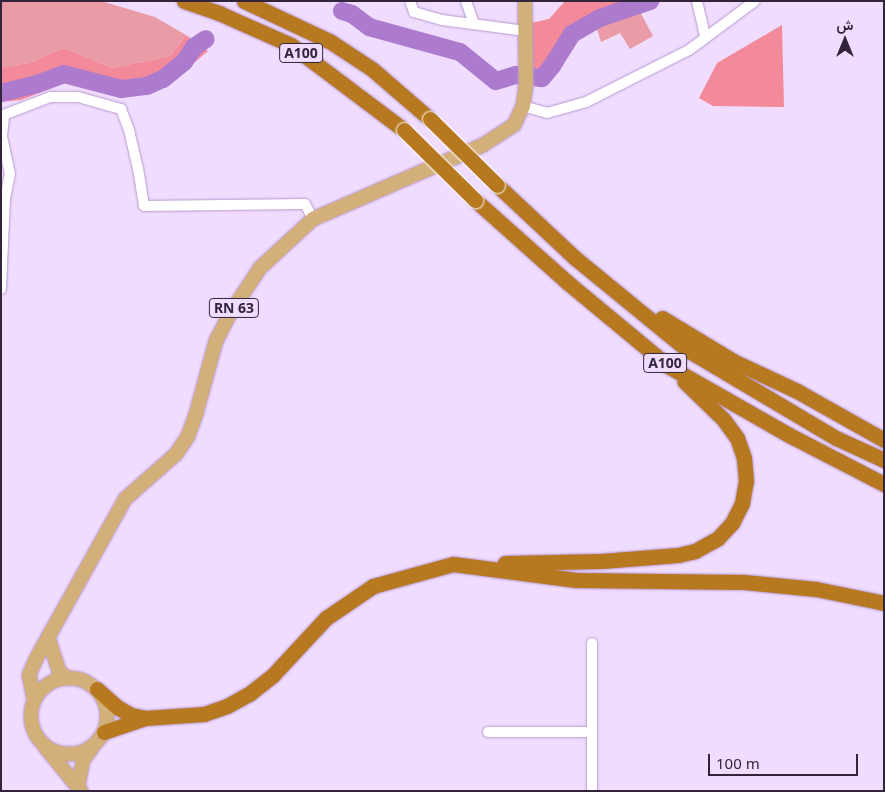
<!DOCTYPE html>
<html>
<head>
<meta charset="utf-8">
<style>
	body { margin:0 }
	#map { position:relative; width:885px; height:792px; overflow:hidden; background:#f0dcff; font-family:"Noto Sans",Vazirmatn,sans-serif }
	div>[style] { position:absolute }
	.green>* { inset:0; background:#e99ca6 }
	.forest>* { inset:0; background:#f38a9a }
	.river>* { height:18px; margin:-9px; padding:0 9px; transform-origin:9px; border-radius:9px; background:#ac7bcd }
	.roads { filter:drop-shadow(0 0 1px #b998d0) drop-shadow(0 0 1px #b998d0) }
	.minor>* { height:10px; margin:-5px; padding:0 5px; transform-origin:5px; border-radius:5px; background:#fff }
	.major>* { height:14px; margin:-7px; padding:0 7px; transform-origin:7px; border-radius:7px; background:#d3af79 }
	.major>.ring { margin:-7px; padding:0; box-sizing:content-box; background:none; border:14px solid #d3af79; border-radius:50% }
	.highway>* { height:15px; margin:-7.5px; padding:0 7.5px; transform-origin:7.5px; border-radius:7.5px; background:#b67920 }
	.bridges { filter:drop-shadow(0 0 1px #fff) drop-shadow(0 0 1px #fff) }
	.highway-bridge>* { height:15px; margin:-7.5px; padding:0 7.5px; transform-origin:7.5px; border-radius:7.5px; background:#b67920 }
	span { translate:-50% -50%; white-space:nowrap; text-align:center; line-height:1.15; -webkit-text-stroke:4px #f0dcff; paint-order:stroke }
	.shield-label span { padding:1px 4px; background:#f0dcff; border:1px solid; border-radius:4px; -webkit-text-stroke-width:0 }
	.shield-label { font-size:14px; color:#32253b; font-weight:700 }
	.frame { position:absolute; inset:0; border:2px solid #32253b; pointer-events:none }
	.north { position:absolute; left:820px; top:15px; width:50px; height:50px; -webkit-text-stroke:4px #f0dcff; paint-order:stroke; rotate:0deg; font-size:14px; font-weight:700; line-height:20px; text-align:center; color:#32253b }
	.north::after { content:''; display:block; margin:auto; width:18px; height:22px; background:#32253b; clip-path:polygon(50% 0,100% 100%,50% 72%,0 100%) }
	.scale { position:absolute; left:708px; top:754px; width:150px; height:22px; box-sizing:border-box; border:2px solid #32253b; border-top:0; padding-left:6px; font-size:15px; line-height:18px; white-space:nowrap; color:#32253b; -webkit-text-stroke:4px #f0dcff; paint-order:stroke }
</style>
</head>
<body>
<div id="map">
	<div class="green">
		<div style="clip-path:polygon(1px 1px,101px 1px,155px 17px,186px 35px,170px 56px,112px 68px,64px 48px,29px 63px,1px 67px)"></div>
		<div style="clip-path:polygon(638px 8px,653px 36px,630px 49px,620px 33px,601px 42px,596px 26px)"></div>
	</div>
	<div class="forest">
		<div style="clip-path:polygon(565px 1px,636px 1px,595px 16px,561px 39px,551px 61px,540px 73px,533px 74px,531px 23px,549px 19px)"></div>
		<div style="clip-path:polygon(782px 25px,784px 107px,713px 106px,699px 98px,717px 63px)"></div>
		<div style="clip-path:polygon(186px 35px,208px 51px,175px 79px,134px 94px,102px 92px,65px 83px,21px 100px,1px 102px,1px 67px,29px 63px,64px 48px,112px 68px,170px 56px)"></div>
	</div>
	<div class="river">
		<div style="left:342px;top:11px;width:10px;rotate:17deg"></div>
		<div style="left:352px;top:14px;width:21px;rotate:37deg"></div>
		<div style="left:369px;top:27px;width:94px;rotate:15.4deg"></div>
		<div style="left:460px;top:52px;width:46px;rotate:38.9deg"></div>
		<div style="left:496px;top:81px;width:21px;rotate:-17deg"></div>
		<div style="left:516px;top:75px;width:26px;rotate:7deg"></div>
		<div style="left:542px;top:78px;width:16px;rotate:-50deg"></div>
		<div style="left:552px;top:66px;width:38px;rotate:-58deg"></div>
		<div style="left:572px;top:34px;width:32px;rotate:-30deg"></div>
		<div style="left:600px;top:18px;width:53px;rotate:-18.8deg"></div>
		<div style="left:1px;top:93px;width:37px;rotate:-14deg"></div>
		<div style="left:37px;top:84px;width:29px;rotate:-20deg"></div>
		<div style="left:64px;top:74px;width:59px;rotate:14.7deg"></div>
		<div style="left:121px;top:89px;width:26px;rotate:-7deg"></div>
		<div style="left:147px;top:86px;width:17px;rotate:-24deg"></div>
		<div style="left:163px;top:79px;width:27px;rotate:-39deg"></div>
		<div style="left:184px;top:62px;width:18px;rotate:-56deg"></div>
		<div style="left:194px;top:47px;width:14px;rotate:-34deg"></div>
	</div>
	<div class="roads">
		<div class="minor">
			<div style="left:410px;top:1px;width:12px;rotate:70deg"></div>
			<div style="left:414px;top:12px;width:29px;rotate:16deg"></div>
			<div style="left:442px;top:20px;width:84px;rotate:7.5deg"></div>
			<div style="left:466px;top:1px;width:24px;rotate:71deg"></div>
			<div style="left:697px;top:1px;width:37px;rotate:77deg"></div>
			<div style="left:523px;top:106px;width:25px;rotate:16deg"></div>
			<div style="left:547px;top:113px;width:41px;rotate:-15.8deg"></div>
			<div style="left:586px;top:102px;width:115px;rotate:-26.8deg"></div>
			<div style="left:689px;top:50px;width:82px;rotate:-36.6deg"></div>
			<div style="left:1px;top:116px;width:53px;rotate:-21.2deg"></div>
			<div style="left:50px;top:97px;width:28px"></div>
			<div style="left:78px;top:97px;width:45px;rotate:15.6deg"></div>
			<div style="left:121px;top:109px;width:22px;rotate:69deg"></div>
			<div style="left:129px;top:130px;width:39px;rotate:77deg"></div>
			<div style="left:138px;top:168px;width:38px;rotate:81deg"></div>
			<div style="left:144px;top:206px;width:161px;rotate:-0.7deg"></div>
			<div style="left:305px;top:204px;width:17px;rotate:62deg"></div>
			<div style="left:1px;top:289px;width:90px;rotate:-87.5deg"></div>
			<div style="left:5px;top:199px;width:25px;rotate:-79deg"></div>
			<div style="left:10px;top:174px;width:39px;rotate:-102deg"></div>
			<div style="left:2px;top:136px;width:20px;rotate:-84deg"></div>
			<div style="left:592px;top:643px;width:148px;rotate:90deg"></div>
			<div style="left:488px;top:732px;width:104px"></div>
		</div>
		<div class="major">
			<div style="left:48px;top:637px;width:36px;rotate:72deg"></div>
			<div style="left:59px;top:671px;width:11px;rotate:41deg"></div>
			<div class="ring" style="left:31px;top:678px;width:62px;height:62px"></div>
			<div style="left:34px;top:700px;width:25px;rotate:-101deg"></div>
			<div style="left:29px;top:675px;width:17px;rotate:-66deg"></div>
			<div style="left:36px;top:659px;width:183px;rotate:-60.9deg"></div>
			<div style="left:125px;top:499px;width:68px;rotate:-41.4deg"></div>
			<div style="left:176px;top:454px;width:22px;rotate:-56deg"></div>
			<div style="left:188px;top:436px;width:23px;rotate:-70deg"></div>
			<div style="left:196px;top:414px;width:76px;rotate:-74.7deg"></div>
			<div style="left:216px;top:341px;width:33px;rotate:-63deg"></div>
			<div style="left:231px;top:312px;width:53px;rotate:-56.6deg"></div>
			<div style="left:260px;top:268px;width:72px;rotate:-42.8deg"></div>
			<div style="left:313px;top:219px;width:185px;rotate:-23.5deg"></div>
			<div style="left:483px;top:145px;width:37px;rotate:-33deg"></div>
			<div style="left:514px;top:125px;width:21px;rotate:-65deg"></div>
			<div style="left:523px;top:106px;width:21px;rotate:-82deg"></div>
			<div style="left:526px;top:85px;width:84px;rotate:-90.7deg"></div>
			<div style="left:45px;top:747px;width:57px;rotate:50.7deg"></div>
			<div style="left:78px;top:786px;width:26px;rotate:-79deg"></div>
			<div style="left:83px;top:760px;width:15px;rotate:-53deg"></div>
		</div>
		<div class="highway">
			<div style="left:184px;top:1px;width:39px;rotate:19deg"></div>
			<div style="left:221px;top:14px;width:77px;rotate:23.9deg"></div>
			<div style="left:291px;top:45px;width:141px;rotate:37deg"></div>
			<div style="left:244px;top:1px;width:96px;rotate:25.2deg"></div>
			<div style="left:331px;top:42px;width:49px;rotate:33.4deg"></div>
			<div style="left:372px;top:69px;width:77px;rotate:40.8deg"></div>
			<div style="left:497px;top:185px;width:107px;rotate:43.1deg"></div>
			<div style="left:575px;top:258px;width:144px;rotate:39.3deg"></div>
			<div style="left:686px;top:349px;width:174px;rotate:30.7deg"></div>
			<div style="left:836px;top:438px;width:53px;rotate:24.6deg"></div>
			<div style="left:475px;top:200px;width:123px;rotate:41.7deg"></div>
			<div style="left:567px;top:282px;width:131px;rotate:39.7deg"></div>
			<div style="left:668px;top:366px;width:139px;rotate:29.7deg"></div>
			<div style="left:789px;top:435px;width:107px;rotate:27.3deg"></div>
			<div style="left:662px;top:318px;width:83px;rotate:31.2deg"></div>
			<div style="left:733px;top:361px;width:71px;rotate:25.1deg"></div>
			<div style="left:797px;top:391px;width:100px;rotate:29.4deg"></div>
			<div style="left:505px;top:563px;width:97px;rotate:-1.2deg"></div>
			<div style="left:602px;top:561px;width:76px;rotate:-4.5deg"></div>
			<div style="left:678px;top:555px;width:17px;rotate:-13deg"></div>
			<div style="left:695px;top:551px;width:26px;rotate:-29deg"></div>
			<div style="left:718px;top:538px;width:21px;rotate:-47deg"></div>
			<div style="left:732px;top:523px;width:22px;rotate:-63deg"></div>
			<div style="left:742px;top:503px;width:22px;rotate:-80deg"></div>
			<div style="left:746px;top:481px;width:23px;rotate:-95deg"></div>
			<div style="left:744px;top:458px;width:21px;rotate:-109deg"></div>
			<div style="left:737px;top:438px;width:24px;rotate:-126deg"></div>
			<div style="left:723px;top:419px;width:54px;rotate:-135.7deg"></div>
			<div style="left:97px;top:689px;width:27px;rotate:42deg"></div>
			<div style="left:117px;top:707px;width:16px;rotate:30deg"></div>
			<div style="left:131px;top:715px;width:14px;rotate:12deg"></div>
			<div style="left:145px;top:718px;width:59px;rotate:-3.9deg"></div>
			<div style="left:204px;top:714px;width:24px;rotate:-19deg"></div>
			<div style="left:227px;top:706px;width:25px;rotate:-29deg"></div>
			<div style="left:249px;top:694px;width:31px;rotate:-38deg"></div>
			<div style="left:273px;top:675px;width:78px;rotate:-47.1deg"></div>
			<div style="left:326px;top:618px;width:57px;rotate:-34.2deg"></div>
			<div style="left:373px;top:586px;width:83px;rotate:-15.4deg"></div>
			<div style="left:453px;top:564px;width:124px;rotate:7.4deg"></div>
			<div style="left:576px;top:580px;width:168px;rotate:0.7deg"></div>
			<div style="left:744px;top:582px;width:72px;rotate:5.6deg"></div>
			<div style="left:816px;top:589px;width:69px;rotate:11.6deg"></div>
			<div style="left:104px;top:732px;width:43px;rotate:-18.9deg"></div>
		</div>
	</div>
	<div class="bridges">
		<div class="highway-bridge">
			<div style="left:430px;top:119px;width:94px;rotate:44.6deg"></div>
			<div style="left:404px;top:130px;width:100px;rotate:44.6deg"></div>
		</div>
	</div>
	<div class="shield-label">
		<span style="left:301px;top:53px">A100</span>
		<span style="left:234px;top:308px">RN 63</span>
		<span style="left:665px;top:363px">A100</span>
	</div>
	<div class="frame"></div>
	<div class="north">ش</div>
	<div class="scale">100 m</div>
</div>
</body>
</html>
